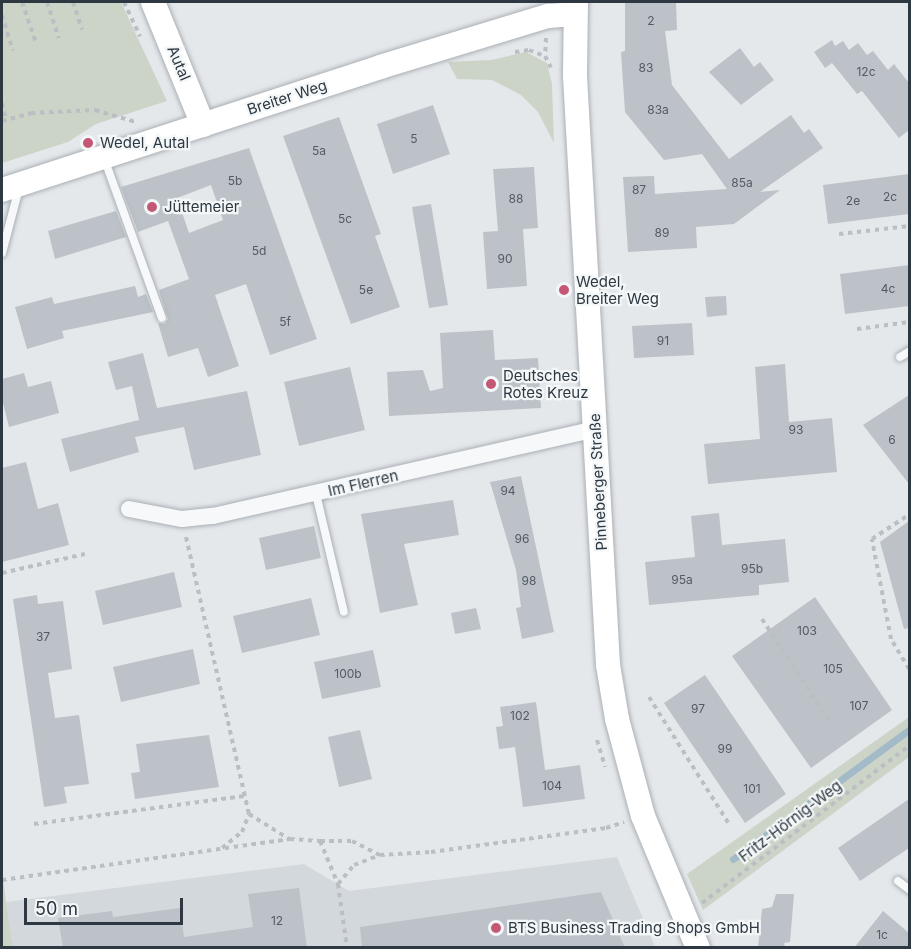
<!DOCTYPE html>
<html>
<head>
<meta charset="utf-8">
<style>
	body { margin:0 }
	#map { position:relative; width:911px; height:949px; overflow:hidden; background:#e5e8eb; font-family:Inter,sans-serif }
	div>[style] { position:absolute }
	.built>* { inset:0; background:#d3d8dd }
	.green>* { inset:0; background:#ccd4c7 }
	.stream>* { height:7px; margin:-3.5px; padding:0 3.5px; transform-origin:3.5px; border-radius:3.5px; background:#a3bac8 }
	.building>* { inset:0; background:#bcc2c8 }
	.path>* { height:4px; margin-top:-2px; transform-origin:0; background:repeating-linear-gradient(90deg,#bbbec3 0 4.5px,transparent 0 9px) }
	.roads { filter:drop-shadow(0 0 2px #aab0b5) drop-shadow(0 0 2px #aab0b5) }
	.lane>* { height:8px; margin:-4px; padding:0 4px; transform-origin:4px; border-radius:4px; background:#f7f8fa }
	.street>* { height:16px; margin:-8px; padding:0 8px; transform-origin:8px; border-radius:8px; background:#f7f8fa }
	.secondary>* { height:24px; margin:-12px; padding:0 12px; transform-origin:12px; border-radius:12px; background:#fff }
	.dots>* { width:16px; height:16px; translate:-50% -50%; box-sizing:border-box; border:3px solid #f4f7f8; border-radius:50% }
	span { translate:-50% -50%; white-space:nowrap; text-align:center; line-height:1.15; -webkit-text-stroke:4.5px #f4f7f8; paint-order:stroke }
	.number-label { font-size:12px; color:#525a64 }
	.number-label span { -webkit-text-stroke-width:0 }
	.street-label { font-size:15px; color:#2e3842 }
	.poi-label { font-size:15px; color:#2e3842 }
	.left { translate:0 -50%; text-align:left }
	.frame { position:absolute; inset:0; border:3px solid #2e3842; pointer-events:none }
	.scale { position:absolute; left:24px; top:898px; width:159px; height:27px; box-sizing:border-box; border:3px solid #2e3842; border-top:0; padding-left:8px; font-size:18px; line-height:21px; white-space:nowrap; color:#2e3842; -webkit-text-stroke:4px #f4f7f8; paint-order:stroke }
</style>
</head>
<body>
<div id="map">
	<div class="built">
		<div style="clip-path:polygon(617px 857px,655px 947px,13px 947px,6px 902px,304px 864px,349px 891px)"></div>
	</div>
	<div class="green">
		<div style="clip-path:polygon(2px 2px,121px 2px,167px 101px,96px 124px,68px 142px,2px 163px)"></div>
		<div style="clip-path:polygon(526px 52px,547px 63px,552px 84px,554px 143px,538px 112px,521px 95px,492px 80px,457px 79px,448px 62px,491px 60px)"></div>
		<div style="clip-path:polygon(909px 717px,909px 757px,703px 910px,687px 874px)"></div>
		<div style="clip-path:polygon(2px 869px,6px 902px,13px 947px,2px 947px)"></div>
	</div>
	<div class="stream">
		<div style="left:733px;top:859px;width:220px;rotate:-36.3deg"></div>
	</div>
	<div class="building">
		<div style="clip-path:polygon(625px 2px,676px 2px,677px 30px,665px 31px,672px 85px,729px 159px,791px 115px,804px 133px,809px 129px,823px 148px,760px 192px,780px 190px,734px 224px,696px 227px,697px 248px,628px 252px,623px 177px,654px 176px,655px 194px,727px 189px,702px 154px,664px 160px,625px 112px,621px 52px,625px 51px)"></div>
		<div style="clip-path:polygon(832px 40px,835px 46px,843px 41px,849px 50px,858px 43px,867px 55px,873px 51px,888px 70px,894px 64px,909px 83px,909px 130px,899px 138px,862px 91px,857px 94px,832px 63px,825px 68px,814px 52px)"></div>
		<div style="clip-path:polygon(740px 48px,754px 67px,760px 62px,774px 80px,741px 105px,709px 72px)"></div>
		<div style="clip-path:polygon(433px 105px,450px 154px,393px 174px,377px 124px)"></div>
		<div style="clip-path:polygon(339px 117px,381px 234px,375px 236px,400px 307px,351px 324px,283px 136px)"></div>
		<div style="clip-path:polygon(evenodd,249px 148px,317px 339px,270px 355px,246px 284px,215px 295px,239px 366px,208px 377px,198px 348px,168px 357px,158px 323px,165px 324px,168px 319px,159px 290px,189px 279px,168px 221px,138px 232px,121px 187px,249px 148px,211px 185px,223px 220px,189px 233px,177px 198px,211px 185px)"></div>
		<div style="clip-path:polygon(534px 167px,538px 228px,523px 229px,527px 286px,487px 289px,483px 232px,498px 231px,493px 169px)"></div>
		<div style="clip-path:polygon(909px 174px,909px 214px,828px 224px,823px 185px)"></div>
		<div style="clip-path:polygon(431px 204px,448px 305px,429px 308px,412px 207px)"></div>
		<div style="clip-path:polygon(116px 211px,126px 237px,55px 259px,48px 231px)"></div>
		<div style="clip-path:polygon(909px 265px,909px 306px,845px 314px,840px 274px)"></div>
		<div style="clip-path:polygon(135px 286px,138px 297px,146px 294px,153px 312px,62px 331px,64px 338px,27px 349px,15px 307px,52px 297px,54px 304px)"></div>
		<div style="clip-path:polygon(726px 296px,727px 315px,707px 317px,705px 297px)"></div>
		<div style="clip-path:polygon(692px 323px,694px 355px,634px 358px,632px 326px)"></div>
		<div style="clip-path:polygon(493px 330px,495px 360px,538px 358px,541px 408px,389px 416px,387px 372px,423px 370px,430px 391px,443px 388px,440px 333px)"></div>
		<div style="clip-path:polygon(143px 353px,157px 408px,247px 391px,261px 455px,194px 470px,184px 427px,135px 437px,139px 452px,70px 472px,61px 439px,139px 420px,132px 386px,116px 390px,108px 362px)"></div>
		<div style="clip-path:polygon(785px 364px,789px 422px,832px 418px,837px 472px,708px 484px,704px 444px,760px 439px,755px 367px)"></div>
		<div style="clip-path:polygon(350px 367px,365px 430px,299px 446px,284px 382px)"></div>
		<div style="clip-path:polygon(24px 373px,28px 387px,51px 381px,59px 413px,9px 427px,2px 399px,2px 379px)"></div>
		<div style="clip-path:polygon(909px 395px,909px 484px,863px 425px)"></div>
		<div style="clip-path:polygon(26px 462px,38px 509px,58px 503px,69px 545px,2px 562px,2px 468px)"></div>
		<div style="clip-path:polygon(521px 476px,554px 632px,522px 639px,516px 608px,521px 607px,516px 570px,490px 482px)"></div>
		<div style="clip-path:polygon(453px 500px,459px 535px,404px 544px,418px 605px,380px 613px,361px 514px)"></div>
		<div style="clip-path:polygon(719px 513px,722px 545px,785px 539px,789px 582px,759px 585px,759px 595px,649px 605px,645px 562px,695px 557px,691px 516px)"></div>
		<div style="clip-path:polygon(909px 521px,909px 628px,904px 629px,880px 542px)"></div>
		<div style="clip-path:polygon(314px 526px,321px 558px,266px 570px,259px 538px)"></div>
		<div style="clip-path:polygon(174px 572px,182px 607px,103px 625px,95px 591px)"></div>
		<div style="clip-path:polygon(37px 595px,38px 604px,63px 601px,72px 669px,48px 673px,55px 718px,79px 715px,89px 784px,64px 787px,67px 803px,44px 807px,13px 599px)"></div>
		<div style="clip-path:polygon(815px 597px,892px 710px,811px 768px,732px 656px)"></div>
		<div style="clip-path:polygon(311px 598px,320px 635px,242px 653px,233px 616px)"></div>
		<div style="clip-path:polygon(476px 608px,481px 629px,455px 634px,451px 613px)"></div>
		<div style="clip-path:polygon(193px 649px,200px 684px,121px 702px,113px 667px)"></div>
		<div style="clip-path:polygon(373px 650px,381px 687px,322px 699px,314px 662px)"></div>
		<div style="clip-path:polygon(705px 675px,786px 794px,745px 823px,664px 703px)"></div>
		<div style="clip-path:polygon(536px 702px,545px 770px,580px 765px,585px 799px,523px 807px,515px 747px,499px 749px,496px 727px,503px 726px,500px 707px)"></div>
		<div style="clip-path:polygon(360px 730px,372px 779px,339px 787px,328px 737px)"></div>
		<div style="clip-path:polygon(209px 735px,219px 787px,135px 799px,131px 773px,140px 772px,136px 744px)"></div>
		<div style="clip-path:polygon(909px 799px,909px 848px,860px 881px,838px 848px)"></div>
		<div style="clip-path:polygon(299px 888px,307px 948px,63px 948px,58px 918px,112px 911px,113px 917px,180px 908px,184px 937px,253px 927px,248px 894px)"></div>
		<div style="clip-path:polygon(601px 892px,625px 948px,362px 948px,360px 927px)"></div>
		<div style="clip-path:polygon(776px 894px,794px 894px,790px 942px,784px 943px,785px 948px,758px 948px,762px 909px,772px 907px)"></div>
		<div style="clip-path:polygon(883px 911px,909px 933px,909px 948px,854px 948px)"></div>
	</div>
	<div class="path">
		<div style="left:22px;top:2px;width:43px;rotate:71.1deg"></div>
		<div style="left:47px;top:2px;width:38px;rotate:72deg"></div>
		<div style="left:73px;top:2px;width:29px;rotate:72deg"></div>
		<div style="left:124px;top:2px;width:38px;rotate:65deg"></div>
		<div style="left:2px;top:15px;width:37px;rotate:73deg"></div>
		<div style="left:546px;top:38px;width:18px;rotate:93deg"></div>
		<div style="left:545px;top:56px;width:13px;rotate:63deg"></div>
		<div style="left:515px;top:52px;width:14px;rotate:-8deg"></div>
		<div style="left:529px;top:50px;width:17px;rotate:21deg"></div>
		<div style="left:2px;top:103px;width:16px;rotate:76deg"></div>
		<div style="left:2px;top:121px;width:30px;rotate:-15deg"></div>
		<div style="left:31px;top:113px;width:64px;rotate:-2.7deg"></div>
		<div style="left:95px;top:110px;width:43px;rotate:16.3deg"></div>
		<div style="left:839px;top:234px;width:71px;rotate:-6.4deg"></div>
		<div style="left:857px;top:329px;width:53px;rotate:-7.5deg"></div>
		<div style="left:186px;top:537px;width:284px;rotate:77.2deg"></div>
		<div style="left:249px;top:814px;width:47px;rotate:32deg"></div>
		<div style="left:2px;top:573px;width:85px;rotate:-12.9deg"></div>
		<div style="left:762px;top:619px;width:123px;rotate:56.6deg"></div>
		<div style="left:909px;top:669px;width:35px;rotate:-121deg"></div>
		<div style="left:891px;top:639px;width:102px;rotate:-100.8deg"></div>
		<div style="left:872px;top:539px;width:45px;rotate:-33.3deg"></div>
		<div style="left:649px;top:697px;width:150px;rotate:57.8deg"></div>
		<div style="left:597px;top:740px;width:28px;rotate:73deg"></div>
		<div style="left:34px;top:824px;width:212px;rotate:-7.6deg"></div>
		<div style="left:320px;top:841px;width:32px"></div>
		<div style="left:352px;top:841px;width:31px;rotate:27deg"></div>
		<div style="left:222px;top:848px;width:26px;rotate:-39deg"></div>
		<div style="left:242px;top:832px;width:19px;rotate:-69deg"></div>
		<div style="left:2px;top:880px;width:291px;rotate:-8.1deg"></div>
		<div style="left:290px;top:839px;width:30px;rotate:4deg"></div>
		<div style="left:320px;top:841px;width:47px;rotate:67.3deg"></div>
		<div style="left:338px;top:884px;width:65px;rotate:82deg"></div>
		<div style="left:338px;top:884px;width:25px;rotate:-50deg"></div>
		<div style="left:354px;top:865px;width:28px;rotate:-21deg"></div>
		<div style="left:380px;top:855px;width:51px;rotate:-3.4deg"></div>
		<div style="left:431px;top:852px;width:177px;rotate:-7.8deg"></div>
		<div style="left:606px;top:828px;width:19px;rotate:-18deg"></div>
		<div style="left:702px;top:903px;width:261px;rotate:-37.2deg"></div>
	</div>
	<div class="roads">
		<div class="lane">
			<div style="left:104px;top:158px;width:170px;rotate:70.1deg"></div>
			<div style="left:2px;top:253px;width:67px;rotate:-75.3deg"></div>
			<div style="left:900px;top:357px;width:12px;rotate:-31deg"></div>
			<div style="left:316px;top:494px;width:121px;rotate:76.7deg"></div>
			<div style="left:898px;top:881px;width:15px;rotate:37deg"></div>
		</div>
		<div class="street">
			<div style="left:129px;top:509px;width:54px;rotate:10.7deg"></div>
			<div style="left:182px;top:519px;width:31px;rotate:-6deg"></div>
			<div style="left:213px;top:516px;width:392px;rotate:-12.8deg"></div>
		</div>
		<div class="secondary">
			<div style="left:153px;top:2px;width:133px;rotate:67.9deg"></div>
			<div style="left:576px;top:2px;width:74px;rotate:90.8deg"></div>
			<div style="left:575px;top:76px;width:590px;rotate:86.79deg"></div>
			<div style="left:608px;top:665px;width:55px;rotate:80.5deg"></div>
			<div style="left:617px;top:719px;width:100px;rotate:75deg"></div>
			<div style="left:643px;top:816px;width:143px;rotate:67.4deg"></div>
			<div style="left:2px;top:190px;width:398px;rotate:-18deg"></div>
			<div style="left:380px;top:67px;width:176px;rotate:-16.9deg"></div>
			<div style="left:548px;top:16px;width:27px;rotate:-4deg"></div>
		</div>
	</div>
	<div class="dots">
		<div style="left:88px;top:143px;background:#c45676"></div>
		<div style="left:152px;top:207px;background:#c45676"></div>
		<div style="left:564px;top:290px;background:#c45676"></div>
		<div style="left:491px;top:384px;background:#c45676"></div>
		<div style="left:496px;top:928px;background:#c45676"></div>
	</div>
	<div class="number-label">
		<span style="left:651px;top:21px">2</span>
		<span style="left:646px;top:68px">83</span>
		<span style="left:866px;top:72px">12c</span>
		<span style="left:658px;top:110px">83a</span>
		<span style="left:414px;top:139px">5</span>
		<span style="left:319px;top:151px">5a</span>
		<span style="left:235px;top:181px">5b</span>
		<span style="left:742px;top:183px">85a</span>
		<span style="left:639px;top:190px">87</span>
		<span style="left:890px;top:197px">2c</span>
		<span style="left:516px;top:199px">88</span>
		<span style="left:853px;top:201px">2e</span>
		<span style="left:345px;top:219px">5c</span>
		<span style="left:662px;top:233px">89</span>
		<span style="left:259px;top:251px">5d</span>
		<span style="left:505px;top:259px">90</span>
		<span style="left:888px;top:289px">4c</span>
		<span style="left:366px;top:290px">5e</span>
		<span style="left:285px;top:322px">5f</span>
		<span style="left:663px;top:341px">91</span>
		<span style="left:796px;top:430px">93</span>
		<span style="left:892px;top:440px">6</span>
		<span style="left:508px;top:491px">94</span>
		<span style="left:522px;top:539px">96</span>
		<span style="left:752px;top:569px">95b</span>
		<span style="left:682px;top:580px">95a</span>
		<span style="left:529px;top:581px">98</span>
		<span style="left:807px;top:631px">103</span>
		<span style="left:43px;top:637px">37</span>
		<span style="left:833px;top:669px">105</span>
		<span style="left:348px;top:674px">100b</span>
		<span style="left:859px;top:706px">107</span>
		<span style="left:698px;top:709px">97</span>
		<span style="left:520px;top:716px">102</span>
		<span style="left:725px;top:749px">99</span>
		<span style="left:552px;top:786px">104</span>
		<span style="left:752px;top:789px">101</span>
		<span style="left:277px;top:921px">12</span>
		<span style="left:882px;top:935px">1c</span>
	</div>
	<div class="street-label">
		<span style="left:179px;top:63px;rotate:67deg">Autal</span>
		<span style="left:287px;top:97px;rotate:-18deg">Breiter Weg</span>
		<span style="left:598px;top:482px;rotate:-93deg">Pinneberger Straße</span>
		<span style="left:363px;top:483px;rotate:-13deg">Im Flerren</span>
		<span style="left:790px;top:821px;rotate:-37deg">Fritz-Hörnig-Weg</span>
	</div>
	<div class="poi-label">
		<span class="left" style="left:100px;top:143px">Wedel, Autal</span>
		<span class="left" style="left:164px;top:207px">Jüttemeier</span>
		<span class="left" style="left:576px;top:290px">Wedel,<br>Breiter Weg</span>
		<span class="left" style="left:503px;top:384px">Deutsches<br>Rotes Kreuz</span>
		<span class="left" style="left:508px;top:928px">BTS Business Trading Shops GmbH</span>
	</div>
	<div class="frame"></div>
	<div class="scale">50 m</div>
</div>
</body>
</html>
